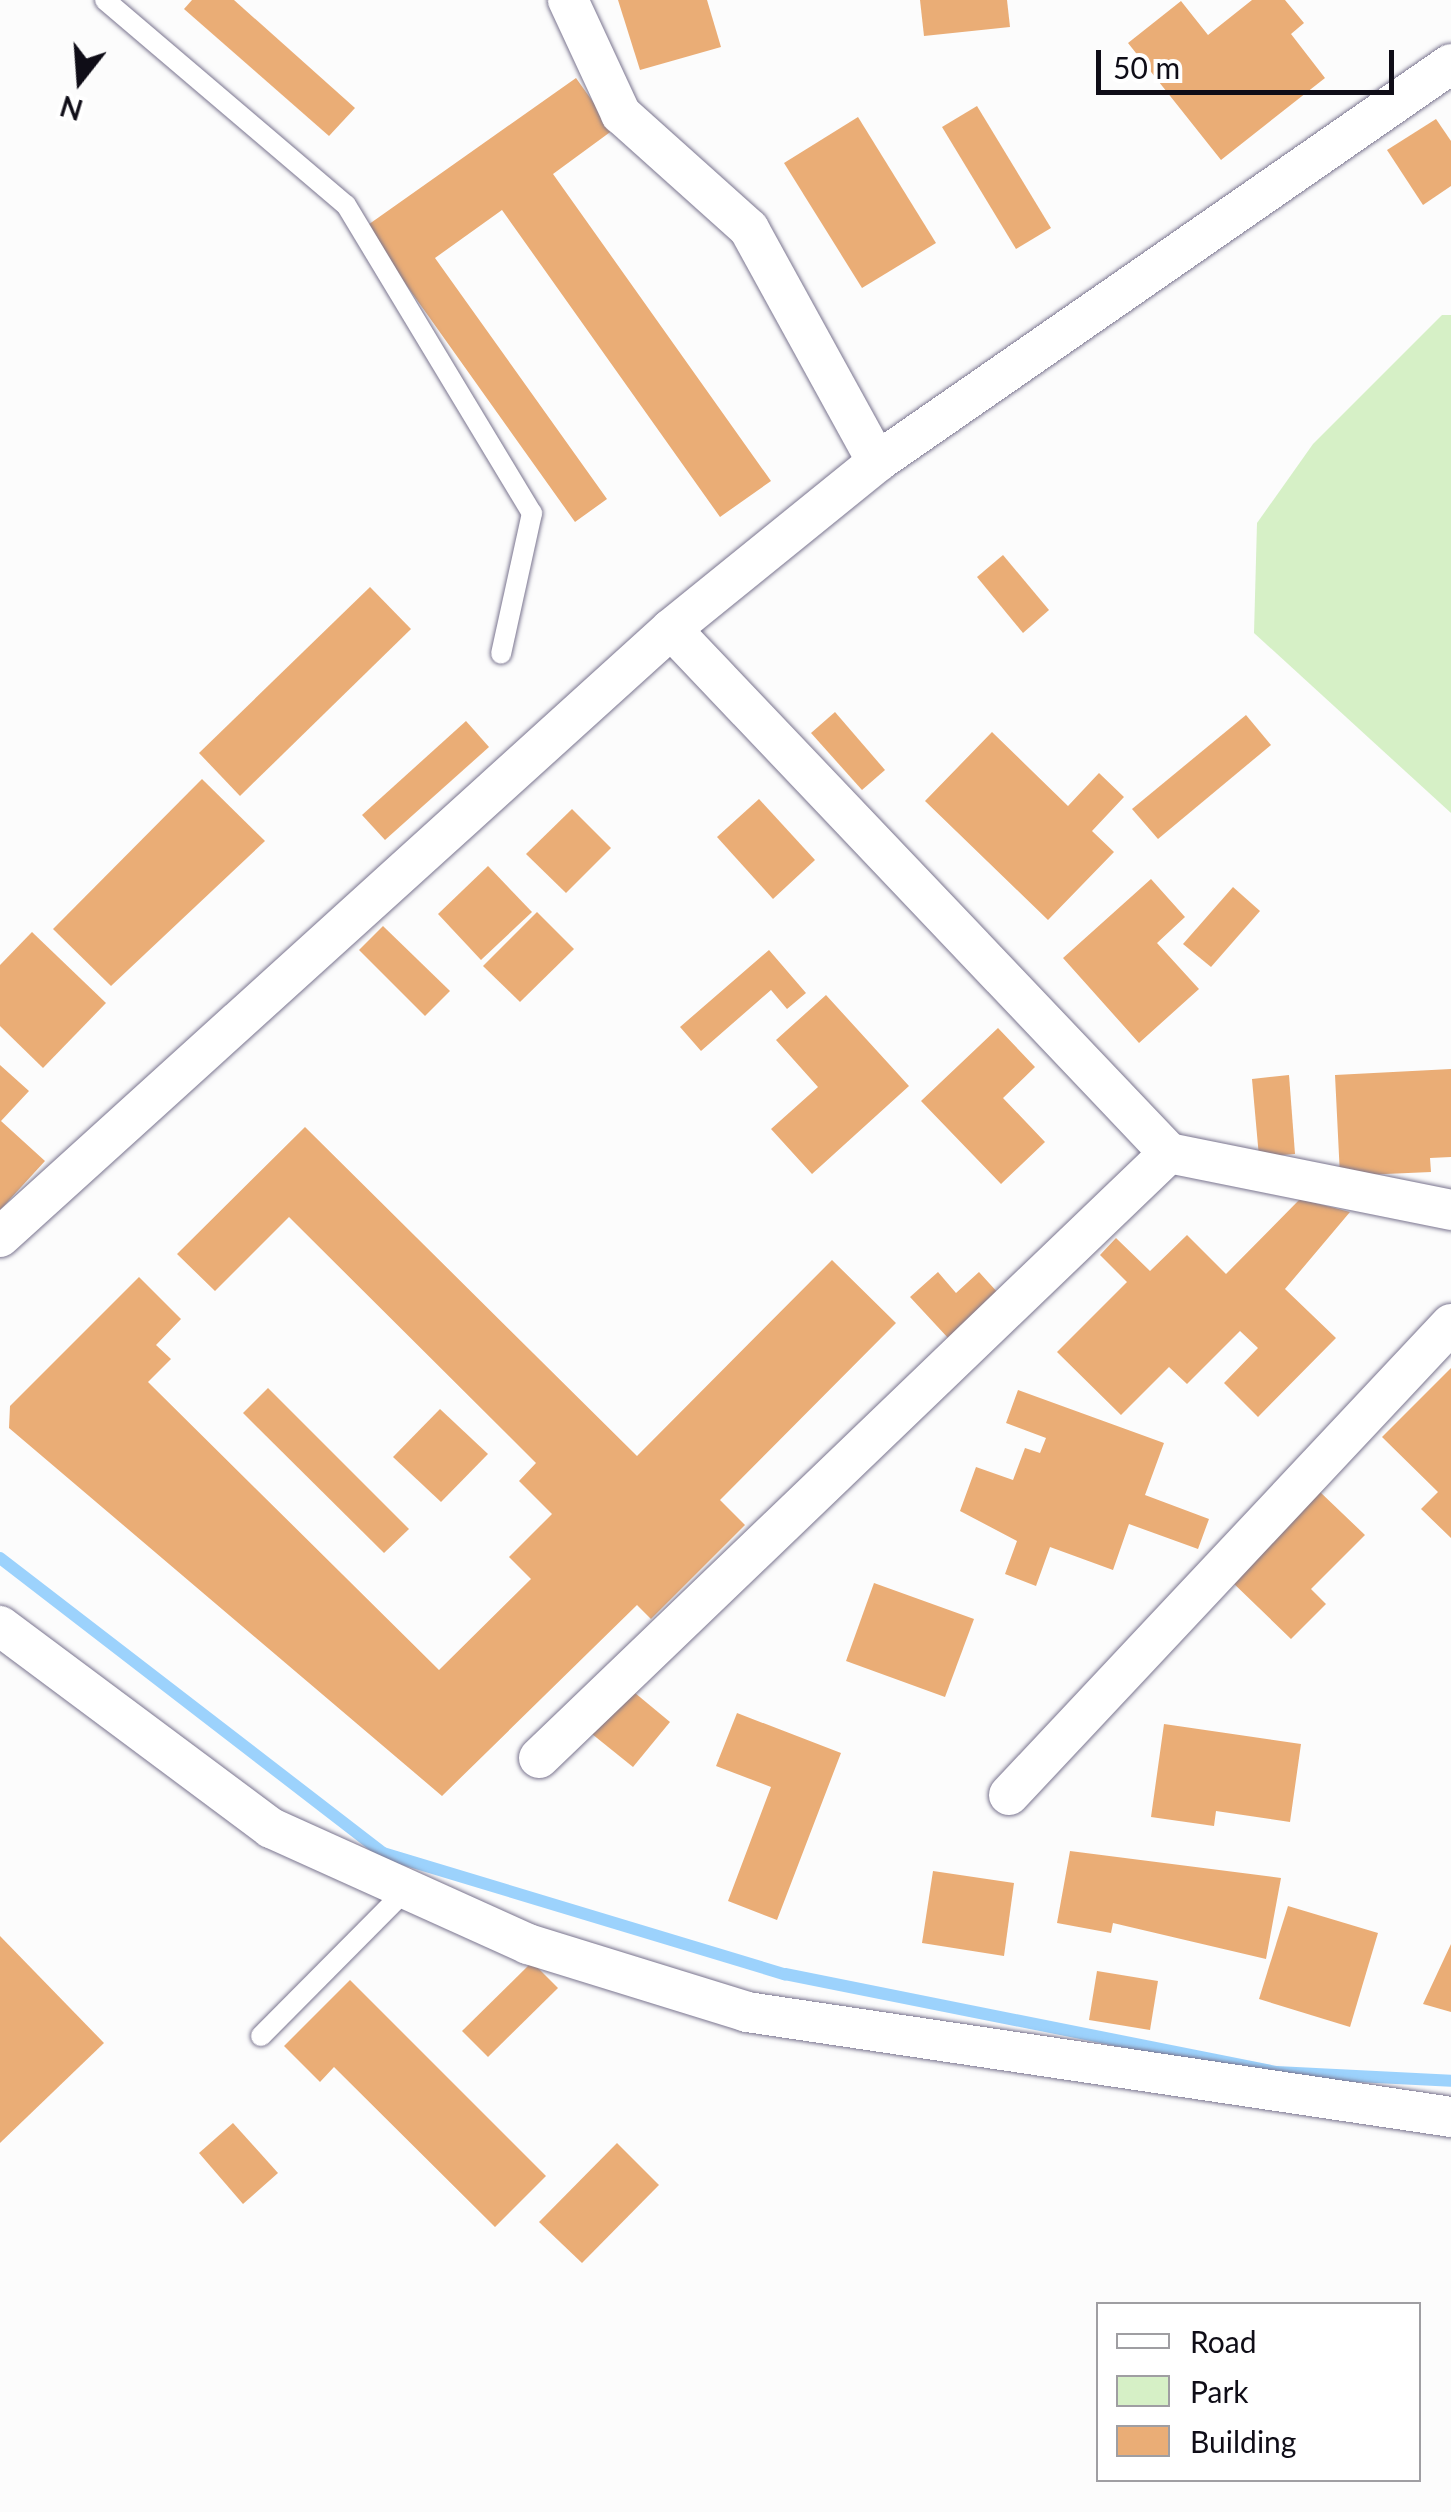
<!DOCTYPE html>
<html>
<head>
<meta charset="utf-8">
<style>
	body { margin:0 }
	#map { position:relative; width:1451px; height:2512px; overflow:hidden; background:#fcfcfc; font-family:Lato,sans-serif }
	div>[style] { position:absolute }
	.green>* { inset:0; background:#d6f0c6 }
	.stream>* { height:12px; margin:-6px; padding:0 6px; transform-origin:6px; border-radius:6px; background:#9cd2fc }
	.building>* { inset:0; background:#eaad76 }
	.roads { filter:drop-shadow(0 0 2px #7a758f) drop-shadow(0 0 2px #7a758f) }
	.lane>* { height:20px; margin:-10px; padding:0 10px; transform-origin:10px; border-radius:10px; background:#fff }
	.street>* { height:40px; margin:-20px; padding:0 20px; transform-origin:20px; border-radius:20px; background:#fff }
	span { translate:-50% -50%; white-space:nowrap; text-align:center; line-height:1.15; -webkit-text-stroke:8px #fff; paint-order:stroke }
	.legend { position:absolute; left:1096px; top:2302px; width:325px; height:180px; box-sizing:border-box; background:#fff; border:2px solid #9f9ea2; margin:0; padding:12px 18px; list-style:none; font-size:30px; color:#0f0d17 }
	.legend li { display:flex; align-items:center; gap:20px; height:50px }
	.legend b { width:50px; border:2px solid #9f9ea2 }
	.north { position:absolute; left:30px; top:30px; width:100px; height:100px; -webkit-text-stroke:8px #fff; paint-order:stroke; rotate:197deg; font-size:28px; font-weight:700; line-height:40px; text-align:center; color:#0f0d17 }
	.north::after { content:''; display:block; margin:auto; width:35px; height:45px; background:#0f0d17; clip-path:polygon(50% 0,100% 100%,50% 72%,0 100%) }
	.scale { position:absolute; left:1096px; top:50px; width:298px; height:45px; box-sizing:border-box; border:5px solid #0f0d17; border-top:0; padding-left:12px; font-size:30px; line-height:35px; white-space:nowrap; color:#0f0d17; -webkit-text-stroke:8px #fff; paint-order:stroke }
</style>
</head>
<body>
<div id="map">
	<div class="green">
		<div style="clip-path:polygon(1442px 315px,1451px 315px,1451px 813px,1254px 633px,1257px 523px,1313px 444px)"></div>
	</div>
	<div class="stream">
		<div style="left:0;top:1558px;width:483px;rotate:37.6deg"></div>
		<div style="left:383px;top:1853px;width:420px;rotate:16.8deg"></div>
		<div style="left:785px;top:1974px;width:501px;rotate:11.29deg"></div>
		<div style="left:1276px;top:2072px;width:175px;rotate:2.9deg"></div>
	</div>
	<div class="building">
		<div style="clip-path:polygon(192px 0,234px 0,355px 108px,329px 136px,184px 9px)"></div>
		<div style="clip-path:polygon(618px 0,707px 0,721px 47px,640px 70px)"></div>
		<div style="clip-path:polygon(920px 0,1007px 0,1010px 27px,924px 36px)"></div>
		<div style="clip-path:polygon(1252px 0,1285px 0,1304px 23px,1291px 34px,1325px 78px,1221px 160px,1128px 43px,1181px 1px,1208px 35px)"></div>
		<div style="clip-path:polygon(576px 78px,613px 130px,553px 174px,771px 481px,720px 517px,502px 210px,435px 258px,607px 499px,575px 522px,365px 227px)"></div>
		<div style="clip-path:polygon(977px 106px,1051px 228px,1016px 249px,942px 127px)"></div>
		<div style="clip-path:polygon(858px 117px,936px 243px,862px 288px,784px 163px)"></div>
		<div style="clip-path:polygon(1436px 119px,1451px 141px,1451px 186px,1423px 205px,1387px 150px)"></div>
		<div style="clip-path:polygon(1003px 555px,1049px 610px,1023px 633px,977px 577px)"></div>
		<div style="clip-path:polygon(370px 587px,411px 629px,240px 796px,199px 753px)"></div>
		<div style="clip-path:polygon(835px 712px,885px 770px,862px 790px,811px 733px)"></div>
		<div style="clip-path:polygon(1246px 715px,1271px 745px,1158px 839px,1132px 809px)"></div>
		<div style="clip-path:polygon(466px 721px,489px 747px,385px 840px,362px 815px)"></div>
		<div style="clip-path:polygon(992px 732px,1068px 806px,1099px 773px,1124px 797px,1092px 831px,1114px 852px,1048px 920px,925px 801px)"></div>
		<div style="clip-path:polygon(202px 779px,265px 841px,111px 986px,53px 929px)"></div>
		<div style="clip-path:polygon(759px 799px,815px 860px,773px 899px,717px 837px)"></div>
		<div style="clip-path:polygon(572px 809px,611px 848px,566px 893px,526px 854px)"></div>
		<div style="clip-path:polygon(488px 866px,532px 912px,481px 960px,438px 914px)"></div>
		<div style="clip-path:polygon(1151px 879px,1185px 917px,1157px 943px,1199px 989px,1139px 1043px,1063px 958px)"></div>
		<div style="clip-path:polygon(1233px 887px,1260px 911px,1211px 967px,1183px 944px)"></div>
		<div style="clip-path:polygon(537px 912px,574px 949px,520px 1002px,483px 966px)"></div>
		<div style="clip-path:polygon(383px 926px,450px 991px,425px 1016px,359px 950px)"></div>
		<div style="clip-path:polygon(32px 932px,106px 1003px,43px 1068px,0 1026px,0 965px)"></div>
		<div style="clip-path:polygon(769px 950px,806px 993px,787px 1009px,771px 990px,701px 1051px,680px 1027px)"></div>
		<div style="clip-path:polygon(826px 995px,909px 1086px,812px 1174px,771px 1129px,818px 1087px,776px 1040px)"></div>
		<div style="clip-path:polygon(998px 1028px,1035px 1067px,1003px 1098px,1045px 1142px,1001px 1184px,921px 1101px)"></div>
		<div style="clip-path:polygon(0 1065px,29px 1091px,1px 1121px,45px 1161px,0 1210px)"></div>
		<div style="clip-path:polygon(1451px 1069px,1451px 1157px,1430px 1158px,1431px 1172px,1340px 1176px,1335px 1075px)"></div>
		<div style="clip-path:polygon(1289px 1075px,1295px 1154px,1259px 1157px,1252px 1079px)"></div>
		<div style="clip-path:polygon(305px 1127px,637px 1456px,832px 1260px,896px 1323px,720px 1500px,745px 1525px,651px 1619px,637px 1605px,442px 1796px,9px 1428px,10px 1406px,139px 1277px,181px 1319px,156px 1345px,171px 1359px,148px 1382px,439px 1670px,531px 1579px,509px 1557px,552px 1514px,519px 1481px,536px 1463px,289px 1217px,215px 1291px,177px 1254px)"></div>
		<div style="clip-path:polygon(1300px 1199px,1350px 1212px,1285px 1289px,1336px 1338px,1258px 1417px,1224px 1383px,1258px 1348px,1240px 1331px,1187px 1384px,1169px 1367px,1121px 1415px,1057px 1352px,1127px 1282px,1100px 1255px,1116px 1238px,1150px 1271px,1187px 1235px,1226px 1274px)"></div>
		<div style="clip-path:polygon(938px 1272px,956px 1293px,979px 1272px,999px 1294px,949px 1339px,910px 1297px)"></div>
		<div style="clip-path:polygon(1451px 1368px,1451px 1538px,1421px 1509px,1438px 1492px,1382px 1437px)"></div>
		<div style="clip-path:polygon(268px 1388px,409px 1529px,384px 1553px,243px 1413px)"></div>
		<div style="clip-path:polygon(1018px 1390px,1164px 1443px,1145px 1495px,1209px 1519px,1198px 1549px,1129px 1524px,1113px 1570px,1050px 1547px,1036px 1586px,1005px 1574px,1017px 1541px,960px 1511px,976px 1467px,1013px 1480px,1025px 1448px,1040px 1453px,1046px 1438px,1006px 1423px)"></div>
		<div style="clip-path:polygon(440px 1409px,488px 1454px,441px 1502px,393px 1457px)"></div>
		<div style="clip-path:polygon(1319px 1491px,1365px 1535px,1311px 1589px,1326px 1604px,1291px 1639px,1230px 1580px)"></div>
		<div style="clip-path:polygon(874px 1583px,974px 1619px,945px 1697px,846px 1661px)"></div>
		<div style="clip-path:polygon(629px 1688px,670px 1722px,633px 1767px,592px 1734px)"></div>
		<div style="clip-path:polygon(737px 1713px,841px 1753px,777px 1920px,728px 1901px,771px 1787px,716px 1766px)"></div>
		<div style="clip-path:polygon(1164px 1724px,1301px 1744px,1290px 1822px,1216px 1811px,1214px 1826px,1151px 1817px)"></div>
		<div style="clip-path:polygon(1070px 1851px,1281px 1878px,1266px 1959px,1113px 1923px,1111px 1933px,1057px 1923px)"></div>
		<div style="clip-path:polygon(933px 1871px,1014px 1883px,1004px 1956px,922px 1943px)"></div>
		<div style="clip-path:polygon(1288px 1906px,1378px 1933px,1350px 2027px,1259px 1999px)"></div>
		<div style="clip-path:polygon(0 1936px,104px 2043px,0 2143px)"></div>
		<div style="clip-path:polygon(1451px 1944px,1451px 2012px,1423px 2004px)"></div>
		<div style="clip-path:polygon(532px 1962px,558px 1988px,488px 2057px,462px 2031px)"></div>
		<div style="clip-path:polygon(1097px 1971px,1158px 1981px,1150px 2030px,1089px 2020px)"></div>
		<div style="clip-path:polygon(350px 1980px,546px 2176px,495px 2227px,334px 2067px,320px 2082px,284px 2046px)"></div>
		<div style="clip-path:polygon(233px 2123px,278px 2173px,243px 2204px,199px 2153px)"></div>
		<div style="clip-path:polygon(617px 2143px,659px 2185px,582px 2263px,539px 2222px)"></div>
	</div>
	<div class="roads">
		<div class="lane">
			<div style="left:105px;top:0;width:316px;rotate:40.4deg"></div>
			<div style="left:346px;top:205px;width:360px;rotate:58.9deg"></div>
			<div style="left:532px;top:513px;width:144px;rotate:102.4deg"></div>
			<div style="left:261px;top:2036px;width:206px;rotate:-45.2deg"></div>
		</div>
		<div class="street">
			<div style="left:568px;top:0;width:126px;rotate:65.1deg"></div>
			<div style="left:621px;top:114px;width:172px;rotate:41.9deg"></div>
			<div style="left:749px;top:229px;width:266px;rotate:61.2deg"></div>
			<div style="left:671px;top:629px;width:723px;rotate:46.46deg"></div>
			<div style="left:1169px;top:1153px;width:288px;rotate:11.4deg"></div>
			<div style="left:0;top:1237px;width:905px;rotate:-42.18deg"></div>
			<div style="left:671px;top:629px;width:265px;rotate:-39deg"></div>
			<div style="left:877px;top:462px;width:698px;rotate:-34.74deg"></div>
			<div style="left:0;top:1626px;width:338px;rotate:36.7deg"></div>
			<div style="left:271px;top:1828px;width:282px;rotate:24.3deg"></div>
			<div style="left:528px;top:1944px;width:229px;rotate:17.2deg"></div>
			<div style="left:747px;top:2012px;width:712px;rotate:8.48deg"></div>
			<div style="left:539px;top:1758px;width:873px;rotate:-43.84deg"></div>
			<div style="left:1009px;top:1795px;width:646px;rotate:-46.82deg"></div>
		</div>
	</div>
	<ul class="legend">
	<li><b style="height:12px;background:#fff"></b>Road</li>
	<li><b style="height:28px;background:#d6f0c6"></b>Park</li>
	<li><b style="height:28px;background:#eaad76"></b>Building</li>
	</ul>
	<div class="north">N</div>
	<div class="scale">50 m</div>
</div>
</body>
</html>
